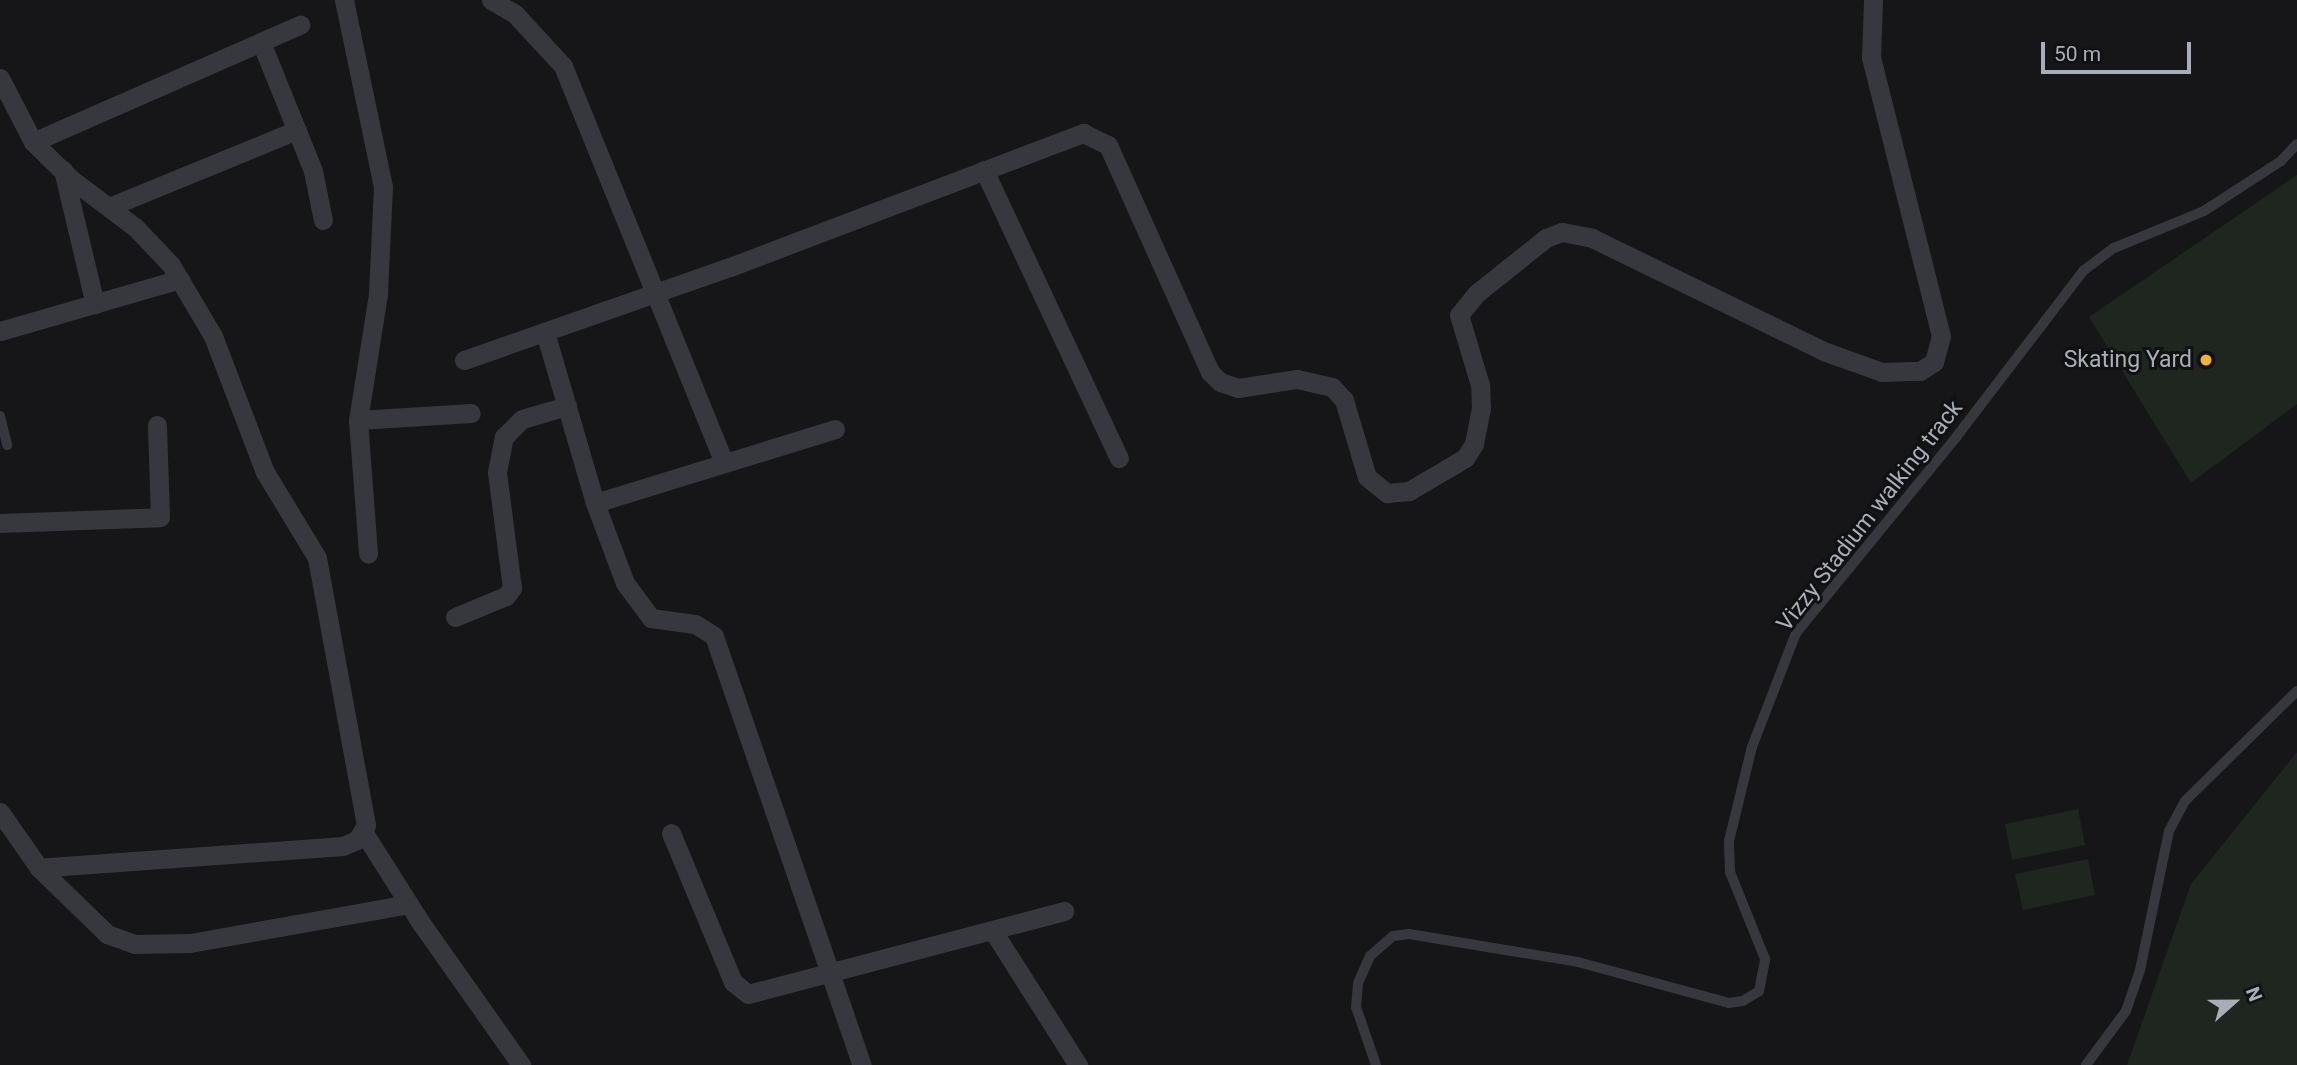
<!DOCTYPE html>
<html>
<head>
<meta charset="utf-8">
<style>
	body { margin:0 }
	#map { position:relative; width:2297px; height:1065px; overflow:hidden; background:#161618; font-family:Roboto,sans-serif }
	div>[style] { position:absolute }
	.green>* { inset:0; background:#1e261f }
	.service>* { height:10px; margin:-5px; padding:0 5px; transform-origin:5px; border-radius:5px; background:#37383d }
	.minor>* { height:19px; margin:-9.5px; padding:0 9.5px; transform-origin:9.5px; border-radius:9.5px; background:#37383d }
	.dots>* { width:19px; height:19px; translate:-50% -50%; box-sizing:border-box; border:4px solid #111113; border-radius:50% }
	span { translate:-50% -50%; white-space:nowrap; text-align:center; line-height:1.15; -webkit-text-stroke:6px #111113; paint-order:stroke }
	.poi-label { font-size:23px; color:#a8adb8 }
	.right { translate:-100% -50%; text-align:right }
	.street-label { font-size:23px; color:#a8adb8 }
	.north { position:absolute; left:2199px; top:967px; width:70px; height:70px; -webkit-text-stroke:5px #111113; paint-order:stroke; rotate:69deg; font-size:19px; font-weight:700; line-height:28px; text-align:center; color:#a8adb8 }
	.north::after { content:''; display:block; margin:auto; width:24px; height:32px; background:#a8adb8; clip-path:polygon(50% 0,100% 100%,50% 72%,0 100%) }
	.scale { position:absolute; left:2041px; top:42px; width:150px; height:32px; box-sizing:border-box; border:4px solid #a8adb8; border-top:0; padding-left:9px; font-size:21px; line-height:24px; white-space:nowrap; color:#a8adb8; -webkit-text-stroke:5px #111113; paint-order:stroke }
</style>
</head>
<body>
<div id="map">
	<div class="green">
		<div style="clip-path:polygon(2297px 175px,2297px 404px,2191px 483px,2089px 317px)"></div>
		<div style="clip-path:polygon(2297px 752px,2297px 1065px,2127px 1065px,2191px 884px)"></div>
		<div style="clip-path:polygon(2078px 809px,2085px 845px,2012px 860px,2005px 824px)"></div>
		<div style="clip-path:polygon(2088px 859px,2095px 895px,2023px 910px,2015px 874px)"></div>
	</div>
	<div class="service">
		<div style="left:0;top:416px;width:30px;rotate:76deg"></div>
		<div style="left:1376px;top:1065px;width:61px;rotate:-109deg"></div>
		<div style="left:1356px;top:1007px;width:24px;rotate:-85deg"></div>
		<div style="left:1358px;top:983px;width:30px;rotate:-66deg"></div>
		<div style="left:1370px;top:956px;width:30px;rotate:-41deg"></div>
		<div style="left:1393px;top:936px;width:16px;rotate:-7deg"></div>
		<div style="left:1409px;top:934px;width:171px;rotate:9.4deg"></div>
		<div style="left:1578px;top:962px;width:156px;rotate:15.2deg"></div>
		<div style="left:1729px;top:1003px;width:14px;rotate:-8deg"></div>
		<div style="left:1743px;top:1001px;width:19px;rotate:-32deg"></div>
		<div style="left:1759px;top:991px;width:33px;rotate:-79deg"></div>
		<div style="left:1765px;top:959px;width:94px;rotate:-111.9deg"></div>
		<div style="left:1730px;top:872px;width:31px;rotate:-92deg"></div>
		<div style="left:1729px;top:841px;width:97px;rotate:-76.3deg"></div>
		<div style="left:1752px;top:747px;width:122px;rotate:-68.9deg"></div>
		<div style="left:1796px;top:633px;width:254px;rotate:-50.7deg"></div>
		<div style="left:1957px;top:436px;width:208px;rotate:-52.6deg"></div>
		<div style="left:2083px;top:271px;width:39px;rotate:-37deg"></div>
		<div style="left:2114px;top:248px;width:97px;rotate:-22.3deg"></div>
		<div style="left:2204px;top:211px;width:92px;rotate:-33deg"></div>
		<div style="left:2281px;top:161px;width:23px;rotate:-47deg"></div>
		<div style="left:2086px;top:1065px;width:67px;rotate:-53.5deg"></div>
		<div style="left:2126px;top:1011px;width:43px;rotate:-71.1deg"></div>
		<div style="left:2140px;top:970px;width:142px;rotate:-78.2deg"></div>
		<div style="left:2169px;top:831px;width:34px;rotate:-62deg"></div>
		<div style="left:2185px;top:801px;width:157px;rotate:-44.5deg"></div>
	</div>
	<div class="minor">
		<div style="left:344px;top:0;width:191px;rotate:78.2deg"></div>
		<div style="left:383px;top:187px;width:107px;rotate:92.7deg"></div>
		<div style="left:378px;top:294px;width:128px;rotate:99deg"></div>
		<div style="left:358px;top:420px;width:134px;rotate:85.7deg"></div>
		<div style="left:491px;top:0;width:28px;rotate:30deg"></div>
		<div style="left:515px;top:14px;width:71px;rotate:47.3deg"></div>
		<div style="left:563px;top:66px;width:428px;rotate:67.9deg"></div>
		<div style="left:261px;top:42px;width:139px;rotate:68deg"></div>
		<div style="left:313px;top:171px;width:50px;rotate:78.5deg"></div>
		<div style="left:0;top:78px;width:72px;rotate:62.7deg"></div>
		<div style="left:33px;top:142px;width:53px;rotate:44.2deg"></div>
		<div style="left:71px;top:179px;width:80px;rotate:36.9deg"></div>
		<div style="left:135px;top:227px;width:52px;rotate:46.5deg"></div>
		<div style="left:171px;top:265px;width:82px;rotate:59.4deg"></div>
		<div style="left:213px;top:336px;width:146px;rotate:69.1deg"></div>
		<div style="left:265px;top:472px;width:100px;rotate:58.8deg"></div>
		<div style="left:317px;top:558px;width:271px;rotate:79.6deg"></div>
		<div style="left:366px;top:825px;width:17px;rotate:121deg"></div>
		<div style="left:357px;top:840px;width:15px;rotate:157deg"></div>
		<div style="left:343px;top:846px;width:305px;rotate:175.9deg"></div>
		<div style="left:33px;top:142px;width:292px;rotate:-23.7deg"></div>
		<div style="left:63px;top:170px;width:138px;rotate:76.6deg"></div>
		<div style="left:984px;top:170px;width:318px;rotate:64.9deg"></div>
		<div style="left:109px;top:207px;width:203px;rotate:-22.3deg"></div>
		<div style="left:0;top:331px;width:187px;rotate:-16.1deg"></div>
		<div style="left:545px;top:332px;width:178px;rotate:73.7deg"></div>
		<div style="left:595px;top:503px;width:85px;rotate:69.4deg"></div>
		<div style="left:625px;top:583px;width:44px;rotate:53.4deg"></div>
		<div style="left:651px;top:618px;width:44px;rotate:7.8deg"></div>
		<div style="left:695px;top:624px;width:22px;rotate:32deg"></div>
		<div style="left:714px;top:636px;width:454px;rotate:71deg"></div>
		<div style="left:464px;top:360px;width:282px;rotate:-19.3deg"></div>
		<div style="left:730px;top:267px;width:378px;rotate:-20.8deg"></div>
		<div style="left:1083px;top:133px;width:28px;rotate:26deg"></div>
		<div style="left:1108px;top:145px;width:249px;rotate:65.8deg"></div>
		<div style="left:1210px;top:372px;width:14px;rotate:45deg"></div>
		<div style="left:1220px;top:382px;width:19px;rotate:18deg"></div>
		<div style="left:1238px;top:388px;width:60px;rotate:-8.7deg"></div>
		<div style="left:1297px;top:379px;width:36px;rotate:13deg"></div>
		<div style="left:1332px;top:387px;width:18px;rotate:47deg"></div>
		<div style="left:1344px;top:400px;width:80px;rotate:73.4deg"></div>
		<div style="left:1367px;top:477px;width:26px;rotate:39deg"></div>
		<div style="left:1387px;top:493px;width:22px;rotate:-5deg"></div>
		<div style="left:1409px;top:491px;width:65px;rotate:-30.5deg"></div>
		<div style="left:1465px;top:458px;width:17px;rotate:-57deg"></div>
		<div style="left:1474px;top:444px;width:36px;rotate:-79deg"></div>
		<div style="left:1481px;top:409px;width:24px;rotate:-92deg"></div>
		<div style="left:1480px;top:385px;width:73px;rotate:-106.7deg"></div>
		<div style="left:1459px;top:315px;width:28px;rotate:-51deg"></div>
		<div style="left:1477px;top:293px;width:88px;rotate:-38.6deg"></div>
		<div style="left:1546px;top:238px;width:17px;rotate:-21deg"></div>
		<div style="left:1562px;top:232px;width:31px;rotate:11deg"></div>
		<div style="left:1592px;top:238px;width:260px;rotate:26deg"></div>
		<div style="left:1826px;top:352px;width:59px;rotate:19.7deg"></div>
		<div style="left:1882px;top:372px;width:38px;rotate:-2deg"></div>
		<div style="left:1920px;top:371px;width:17px;rotate:-33deg"></div>
		<div style="left:1934px;top:362px;width:27px;rotate:-75deg"></div>
		<div style="left:1941px;top:336px;width:287px;rotate:-104.1deg"></div>
		<div style="left:1871px;top:58px;width:58px;rotate:-88deg"></div>
		<div style="left:358px;top:420px;width:113px;rotate:-3.5deg"></div>
		<div style="left:595px;top:503px;width:251px;rotate:-17.1deg"></div>
		<div style="left:0;top:523px;width:160px;rotate:-2.1deg"></div>
		<div style="left:160px;top:517px;width:92px;rotate:-91.9deg"></div>
		<div style="left:455px;top:617px;width:55px;rotate:-22.4deg"></div>
		<div style="left:506px;top:596px;width:10px;rotate:-53deg"></div>
		<div style="left:512px;top:588px;width:117px;rotate:-97.4deg"></div>
		<div style="left:497px;top:472px;width:36px;rotate:-79deg"></div>
		<div style="left:504px;top:437px;width:25px;rotate:-45deg"></div>
		<div style="left:522px;top:419px;width:47px;rotate:-16.1deg"></div>
		<div style="left:0;top:812px;width:68px;rotate:55.1deg"></div>
		<div style="left:39px;top:868px;width:95px;rotate:44.1deg"></div>
		<div style="left:107px;top:934px;width:29px;rotate:20deg"></div>
		<div style="left:134px;top:944px;width:56px;rotate:-1deg"></div>
		<div style="left:190px;top:943px;width:222px;rotate:-10.1deg"></div>
		<div style="left:364px;top:833px;width:107px;rotate:57.7deg"></div>
		<div style="left:421px;top:923px;width:174px;rotate:54.8deg"></div>
		<div style="left:671px;top:833px;width:161px;rotate:67.4deg"></div>
		<div style="left:733px;top:982px;width:19px;rotate:39deg"></div>
		<div style="left:748px;top:994px;width:327px;rotate:-14.7deg"></div>
		<div style="left:993px;top:931px;width:159px;rotate:57.6deg"></div>
	</div>
	<div class="dots">
		<div style="left:2206px;top:360px;background:#f2b134"></div>
	</div>
	<div class="poi-label">
		<span class="right" style="left:2192px;top:360px">Skating Yard</span>
	</div>
	<div class="street-label">
		<span style="left:1870px;top:516px;rotate:-52deg">Vizzy Stadium walking track</span>
	</div>
	<div class="north">N</div>
	<div class="scale">50 m</div>
</div>
</body>
</html>
